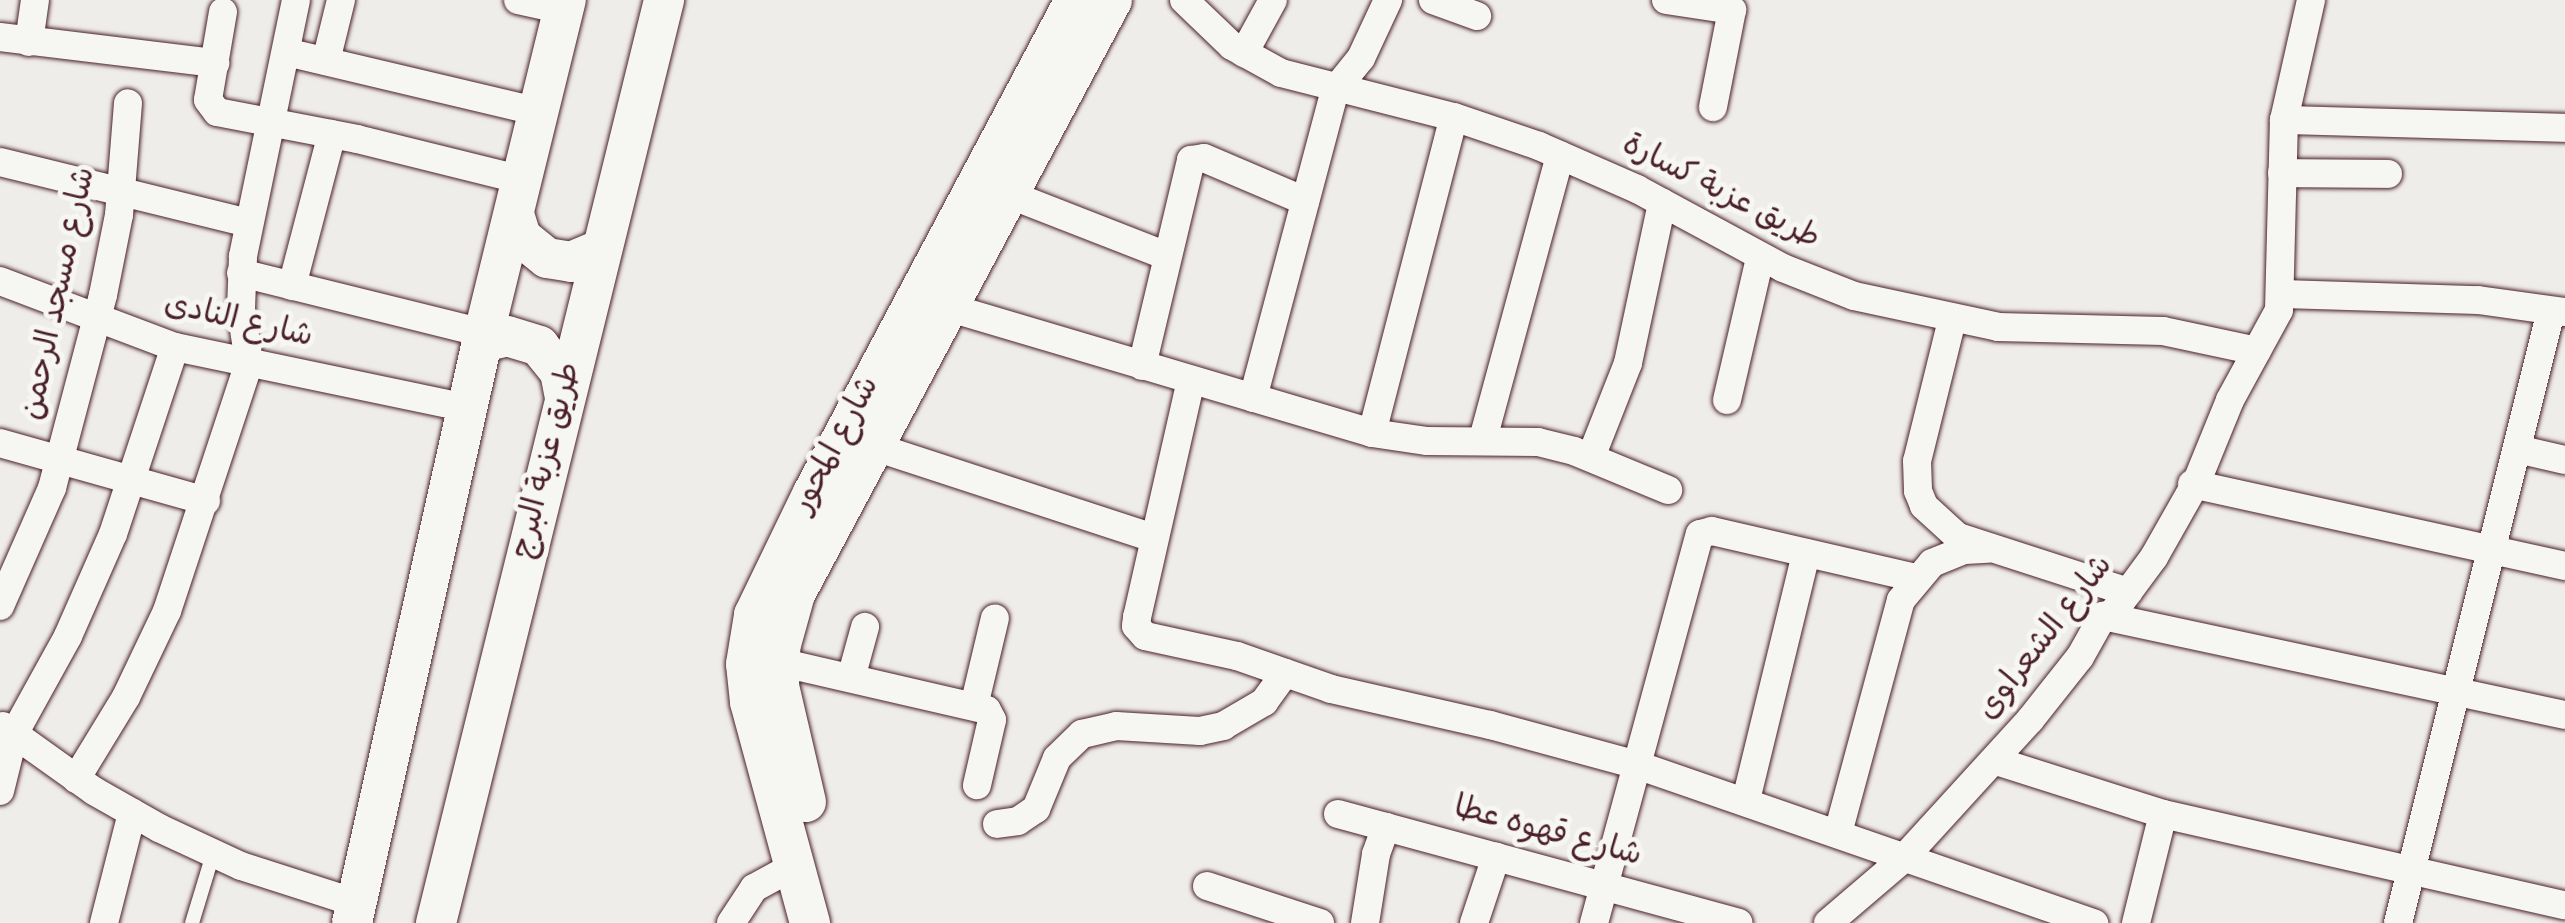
<!DOCTYPE html>
<html>
<head>
<meta charset="utf-8">
<style>
	body { margin:0 }
	#map { position:relative; width:2565px; height:923px; overflow:hidden; background:#efedea; font-family:Dekko,"Playpen Sans Arabic",sans-serif }
	div>[style] { position:absolute }
	.roads { filter:drop-shadow(0 0 2px #4a1f2b) drop-shadow(0 0 2px #4a1f2b) }
	.lane>* { height:14px; margin:-7px; padding:0 7px; transform-origin:7px; border-radius:7px; background:#f6f6f2 }
	.street>* { height:28px; margin:-14px; padding:0 14px; transform-origin:14px; border-radius:14px; background:#f6f6f2 }
	.secondary>* { height:40px; margin:-20px; padding:0 20px; transform-origin:20px; border-radius:20px; background:#f6f6f2 }
	span { translate:-50% -50%; white-space:nowrap; text-align:center; line-height:1.15; -webkit-text-stroke:10px #f6f6f2; paint-order:stroke }
	.street-label { font-size:32px; color:#4a1f2b }
</style>
</head>
<body>
<div id="map">
	<div class="roads">
		<div class="lane">
			<div style="left:192px;top:923px;width:72px;rotate:-73.1deg"></div>
		</div>
		<div class="street">
			<div style="left:518px;top:0;width:47px;rotate:12.3deg"></div>
			<div style="left:1184px;top:0;width:66px;rotate:43.8deg"></div>
			<div style="left:1232px;top:46px;width:56px;rotate:28.9deg"></div>
			<div style="left:1281px;top:73px;width:179px;rotate:14.3deg"></div>
			<div style="left:1454px;top:117px;width:90px;rotate:18.8deg"></div>
			<div style="left:1539px;top:146px;width:107px;rotate:23.7deg"></div>
			<div style="left:1637px;top:189px;width:166px;rotate:28.4deg"></div>
			<div style="left:1783px;top:268px;width:76px;rotate:21.5deg"></div>
			<div style="left:1854px;top:296px;width:147px;rotate:12.1deg"></div>
			<div style="left:1998px;top:327px;width:165px;rotate:1.4deg"></div>
			<div style="left:2163px;top:331px;width:96px;rotate:12deg"></div>
			<div style="left:1433px;top:0;width:47px;rotate:20deg"></div>
			<div style="left:1666px;top:0;width:67px;rotate:8.6deg"></div>
			<div style="left:1732px;top:10px;width:99px;rotate:101.1deg"></div>
			<div style="left:223px;top:12px;width:89px;rotate:99.7deg"></div>
			<div style="left:208px;top:100px;width:15px;rotate:53deg"></div>
			<div style="left:217px;top:112px;width:143px;rotate:10.9deg"></div>
			<div style="left:357px;top:139px;width:171px;rotate:13.9deg"></div>
			<div style="left:0;top:37px;width:217px;rotate:6.9deg"></div>
			<div style="left:29px;top:42px;width:42px;rotate:-81.9deg"></div>
			<div style="left:286px;top:52px;width:260px;rotate:13.3deg"></div>
			<div style="left:1244px;top:53px;width:60px;rotate:-61.3deg"></div>
			<div style="left:326px;top:61px;width:63px;rotate:-76.2deg"></div>
			<div style="left:2284px;top:120px;width:281px;rotate:1.6deg"></div>
			<div style="left:0;top:162px;width:256px;rotate:13.8deg"></div>
			<div style="left:2282px;top:173px;width:106px;rotate:0.5deg"></div>
			<div style="left:1008px;top:194px;width:171px;rotate:21.3deg"></div>
			<div style="left:241px;top:273px;width:250px;rotate:13.9deg"></div>
			<div style="left:0;top:281px;width:187px;rotate:20.7deg"></div>
			<div style="left:175px;top:347px;width:299px;rotate:11.8deg"></div>
			<div style="left:292px;top:286px;width:157px;rotate:-75.3deg"></div>
			<div style="left:2283px;top:294px;width:195px;rotate:1.8deg"></div>
			<div style="left:2478px;top:300px;width:88px;rotate:7.9deg"></div>
			<div style="left:947px;top:307px;width:443px;rotate:16.5deg"></div>
			<div style="left:1372px;top:433px;width:56px;rotate:8.3deg"></div>
			<div style="left:1427px;top:441px;width:111px;rotate:0.5deg"></div>
			<div style="left:1538px;top:442px;width:37px;rotate:14deg"></div>
			<div style="left:1574px;top:451px;width:102px;rotate:22.5deg"></div>
			<div style="left:1952px;top:320px;width:145px;rotate:103.9deg"></div>
			<div style="left:1917px;top:461px;width:30px;rotate:88deg"></div>
			<div style="left:1918px;top:491px;width:16px;rotate:68deg"></div>
			<div style="left:1924px;top:506px;width:46px;rotate:42.4deg"></div>
			<div style="left:1958px;top:537px;width:179px;rotate:17.9deg"></div>
			<div style="left:1142px;top:366px;width:212px;rotate:-76.6deg"></div>
			<div style="left:1191px;top:160px;width:13px;rotate:-9deg"></div>
			<div style="left:1204px;top:158px;width:110px;rotate:23.1deg"></div>
			<div style="left:1191px;top:380px;width:243px;rotate:102.8deg"></div>
			<div style="left:1137px;top:617px;width:9px;rotate:96deg"></div>
			<div style="left:1136px;top:626px;width:13px;rotate:48deg"></div>
			<div style="left:1145px;top:636px;width:94px;rotate:12.3deg"></div>
			<div style="left:1237px;top:656px;width:100px;rotate:19.3deg"></div>
			<div style="left:1331px;top:689px;width:163px;rotate:12.8deg"></div>
			<div style="left:1490px;top:725px;width:152px;rotate:15.2deg"></div>
			<div style="left:1637px;top:765px;width:484px;rotate:19.1deg"></div>
			<div style="left:1253px;top:398px;width:319px;rotate:-75.1deg"></div>
			<div style="left:1335px;top:90px;width:41px;rotate:-50.9deg"></div>
			<div style="left:1361px;top:58px;width:64px;rotate:-65deg"></div>
			<div style="left:1727px;top:400px;width:146px;rotate:-76.9deg"></div>
			<div style="left:1372px;top:433px;width:326px;rotate:-75.5deg"></div>
			<div style="left:1483px;top:439px;width:294px;rotate:-74.8deg"></div>
			<div style="left:0;top:443px;width:214px;rotate:15.7deg"></div>
			<div style="left:872px;top:446px;width:297px;rotate:18.1deg"></div>
			<div style="left:2517px;top:449px;width:49px;rotate:12.9deg"></div>
			<div style="left:1591px;top:457px;width:101px;rotate:-68.5deg"></div>
			<div style="left:1628px;top:363px;width:164px;rotate:-78deg"></div>
			<div style="left:2192px;top:484px;width:382px;rotate:12.4deg"></div>
			<div style="left:0;top:606px;width:129px;rotate:-66.2deg"></div>
			<div style="left:52px;top:488px;width:200px;rotate:-75.2deg"></div>
			<div style="left:103px;top:295px;width:82px;rotate:-78.7deg"></div>
			<div style="left:119px;top:215px;width:112px;rotate:-85.4deg"></div>
			<div style="left:2103px;top:616px;width:472px;rotate:12.1deg"></div>
			<div style="left:779px;top:662px;width:213px;rotate:13deg"></div>
			<div style="left:987px;top:710px;width:11px;rotate:63deg"></div>
			<div style="left:992px;top:720px;width:67px;rotate:103deg"></div>
			<div style="left:851px;top:678px;width:53px;rotate:-74.6deg"></div>
			<div style="left:974px;top:706px;width:90px;rotate:-76.6deg"></div>
			<div style="left:3px;top:726px;width:112px;rotate:35.5deg"></div>
			<div style="left:94px;top:791px;width:75px;rotate:29.6deg"></div>
			<div style="left:159px;top:828px;width:90px;rotate:24.9deg"></div>
			<div style="left:241px;top:866px;width:121px;rotate:17.8deg"></div>
			<div style="left:1996px;top:761px;width:175px;rotate:17.6deg"></div>
			<div style="left:2163px;top:814px;width:412px;rotate:12.8deg"></div>
			<div style="left:76px;top:779px;width:96px;rotate:-58.6deg"></div>
			<div style="left:126px;top:697px;width:95px;rotate:-64.5deg"></div>
			<div style="left:167px;top:611px;width:261px;rotate:-71.7deg"></div>
			<div style="left:249px;top:363px;width:55px;rotate:-98.4deg"></div>
			<div style="left:241px;top:309px;width:53px;rotate:-87.8deg"></div>
			<div style="left:243px;top:256px;width:261px;rotate:-78.3deg"></div>
			<div style="left:0;top:791px;width:59px;rotate:-76.2deg"></div>
			<div style="left:14px;top:734px;width:112px;rotate:-61.1deg"></div>
			<div style="left:68px;top:636px;width:111px;rotate:-66.2deg"></div>
			<div style="left:113px;top:534px;width:197px;rotate:-71.7deg"></div>
			<div style="left:1746px;top:800px;width:254px;rotate:-76.3deg"></div>
			<div style="left:1338px;top:814px;width:415px;rotate:15.2deg"></div>
			<div style="left:997px;top:824px;width:21px;rotate:-8deg"></div>
			<div style="left:1018px;top:821px;width:22px;rotate:-34deg"></div>
			<div style="left:1036px;top:809px;width:55px;rotate:-67.6deg"></div>
			<div style="left:1057px;top:758px;width:35px;rotate:-44deg"></div>
			<div style="left:1082px;top:734px;width:35px;rotate:-13deg"></div>
			<div style="left:1116px;top:726px;width:84px;rotate:3.4deg"></div>
			<div style="left:1200px;top:731px;width:24px;rotate:-12deg"></div>
			<div style="left:1223px;top:726px;width:48px;rotate:-30.3deg"></div>
			<div style="left:1264px;top:702px;width:36px;rotate:-54deg"></div>
			<div style="left:1838px;top:833px;width:241px;rotate:-74.9deg"></div>
			<div style="left:1901px;top:600px;width:48px;rotate:-50deg"></div>
			<div style="left:1932px;top:563px;width:35px;rotate:-22deg"></div>
			<div style="left:1965px;top:550px;width:22px;rotate:-3deg"></div>
			<div style="left:1207px;top:886px;width:119px;rotate:18.1deg"></div>
			<div style="left:104px;top:923px;width:114px;rotate:-75.7deg"></div>
			<div style="left:731px;top:923px;width:42px;rotate:-56.7deg"></div>
			<div style="left:754px;top:888px;width:48px;rotate:-28.7deg"></div>
			<div style="left:1365px;top:923px;width:70px;rotate:-80.9deg"></div>
			<div style="left:1376px;top:854px;width:29px;rotate:-70deg"></div>
			<div style="left:1474px;top:923px;width:70px;rotate:-71.6deg"></div>
			<div style="left:1594px;top:923px;width:403px;rotate:-74.8deg"></div>
			<div style="left:1700px;top:534px;width:12px;rotate:-14deg"></div>
			<div style="left:1712px;top:531px;width:208px;rotate:13deg"></div>
			<div style="left:1828px;top:923px;width:99px;rotate:-40.5deg"></div>
			<div style="left:1903px;top:859px;width:188px;rotate:-47.6deg"></div>
			<div style="left:2030px;top:720px;width:80px;rotate:-51.6deg"></div>
			<div style="left:2080px;top:657px;width:47px;rotate:-60.7deg"></div>
			<div style="left:2103px;top:616px;width:9px;rotate:-13deg"></div>
			<div style="left:2112px;top:614px;width:71px;rotate:-53.6deg"></div>
			<div style="left:2154px;top:557px;width:87px;rotate:-60.5deg"></div>
			<div style="left:2197px;top:481px;width:87px;rotate:-67.8deg"></div>
			<div style="left:2230px;top:400px;width:102px;rotate:-61.4deg"></div>
			<div style="left:2279px;top:310px;width:190px;rotate:-88.5deg"></div>
			<div style="left:2284px;top:120px;width:123px;rotate:-77.3deg"></div>
			<div style="left:2136px;top:923px;width:112px;rotate:-76.1deg"></div>
			<div style="left:2398px;top:923px;width:631px;rotate:-75.96deg"></div>
		</div>
		<div class="secondary">
			<div style="left:514px;top:214px;width:24px;rotate:73deg"></div>
			<div style="left:521px;top:237px;width:33px;rotate:39deg"></div>
			<div style="left:547px;top:258px;width:24px;rotate:9deg"></div>
			<div style="left:571px;top:262px;width:33px;rotate:-23deg"></div>
			<div style="left:482px;top:342px;width:26px;rotate:-13deg"></div>
			<div style="left:507px;top:336px;width:34px;rotate:17deg"></div>
			<div style="left:539px;top:346px;width:33px;rotate:51deg"></div>
			<div style="left:560px;top:372px;width:25px;rotate:79deg"></div>
			<div style="left:806px;top:802px;width:119px;rotate:-103.1deg"></div>
			<div style="left:779px;top:686px;width:38px;rotate:-88deg"></div>
			<div style="left:780px;top:648px;width:56px;rotate:-74.5deg"></div>
			<div style="left:795px;top:594px;width:673px;rotate:-61.91deg"></div>
			<div style="left:352px;top:923px;width:605px;rotate:-77.39deg"></div>
			<div style="left:484px;top:333px;width:343px;rotate:-76.2deg"></div>
			<div style="left:436px;top:923px;width:951px;rotate:-76.12deg"></div>
			<div style="left:810px;top:923px;width:229px;rotate:-105.2deg"></div>
			<div style="left:750px;top:702px;width:38px;rotate:-96deg"></div>
			<div style="left:746px;top:664px;width:50px;rotate:-80.7deg"></div>
			<div style="left:754px;top:615px;width:136px;rotate:-64.2deg"></div>
			<div style="left:813px;top:493px;width:558px;rotate:-62.01deg"></div>
		</div>
	</div>
	<div class="street-label">
		<span style="left:1720px;top:194px;rotate:27deg">طريق عزبة كسارة</span>
		<span style="left:61px;top:294px;rotate:-78deg">شارع مسجد الرحمن</span>
		<span style="left:238px;top:323px;rotate:13deg">شارع النادى</span>
		<span style="left:838px;top:446px;rotate:-62deg">شارع المحور</span>
		<span style="left:549px;top:461px;rotate:-76deg">طريق عزبة البرج</span>
		<span style="left:2047px;top:639px;rotate:-52deg">شارع الشعراوى</span>
		<span style="left:1547px;top:834px;rotate:15deg">شارع قهوه عطا</span>
	</div>
</div>
</body>
</html>
